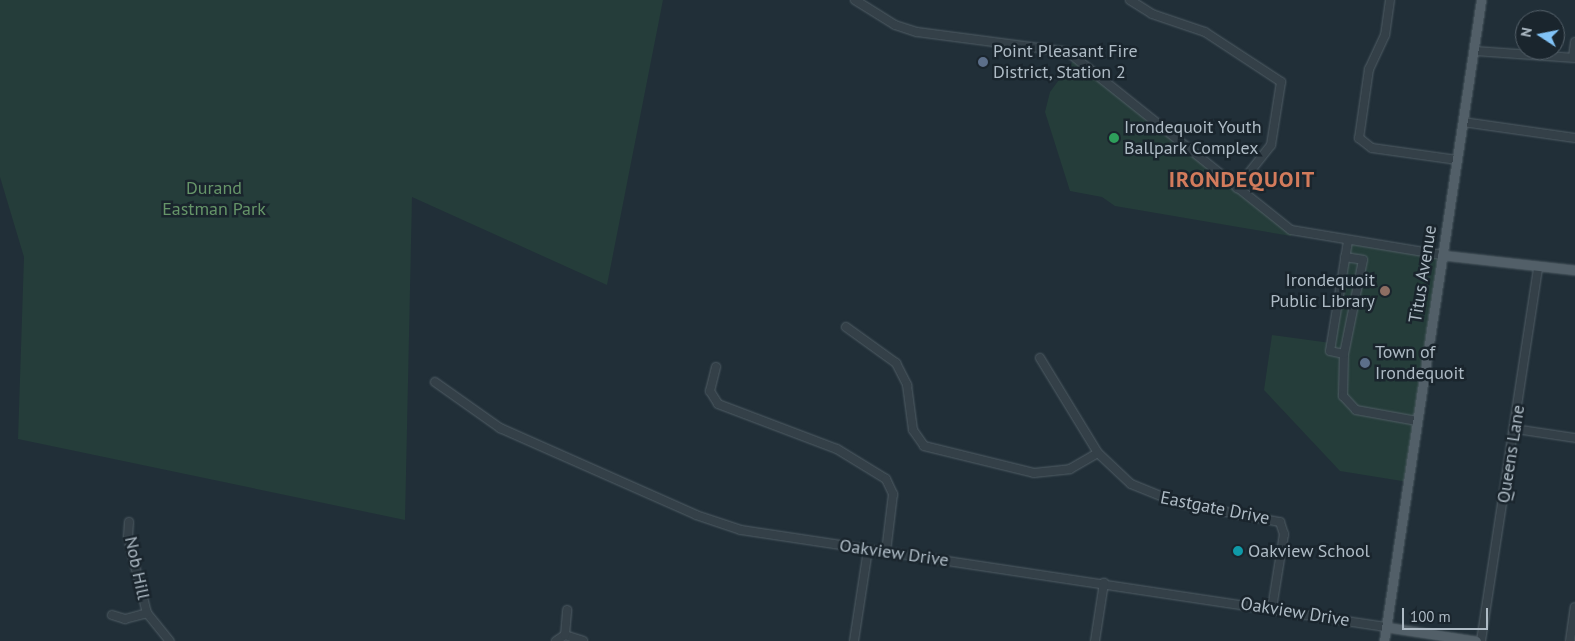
<!DOCTYPE html>
<html>
<head>
<meta charset="utf-8">
<style>
	body { margin:0 }
	#map { position:relative; width:1575px; height:641px; overflow:hidden; background:#212f38; font-family:"PT Sans",sans-serif }
	div>[style] { position:absolute }
	.green>* { inset:0; background:#253d3a }
	.roads { filter:drop-shadow(0 0 1px #515e66) drop-shadow(0 0 1px #515e66) }
	.minor>* { height:8px; margin:-4px; padding:0 4px; transform-origin:4px; border-radius:4px; background:#344048 }
	.major>* { height:9px; margin:-4.5px; padding:0 4.5px; transform-origin:4.5px; border-radius:4.5px; background:#525f68 }
	.dots>* { width:14px; height:14px; translate:-50% -50%; box-sizing:border-box; border:2px solid #1a252d; border-radius:50% }
	span { translate:-50% -50%; white-space:nowrap; text-align:center; line-height:1.15; -webkit-text-stroke:5px #1a252d; paint-order:stroke }
	.poi-label { font-size:18px; color:#aebbc5 }
	.left { translate:0 -50%; text-align:left }
	.right { translate:-100% -50%; text-align:right }
	.park-label { font-size:18px; color:#669569 }
	.street-label { font-size:18px; color:#aebbc5 }
	.district-label { font-size:22px; color:#d37b5c; font-weight:700; letter-spacing:1px }
	.north { position:absolute; left:1515px; top:10px; width:50px; height:50px; box-sizing:border-box; background:#1a252d; border:1px solid #55616a; border-radius:50%; rotate:281deg; font-size:14px; font-weight:700; line-height:20px; text-align:center; color:#aebbc5 }
	.north::after { content:''; display:block; margin:auto; width:18px; height:22px; background:#81c3f7; clip-path:polygon(50% 0,100% 100%,50% 72%,0 100%) }
	.scale { position:absolute; left:1402px; top:608px; width:86px; height:22px; box-sizing:border-box; border:2px solid #aebbc5; border-top:0; padding-left:6px; font-size:15px; line-height:18px; white-space:nowrap; color:#aebbc5; -webkit-text-stroke:4px #1a252d; paint-order:stroke }
</style>
</head>
<body>
<div id="map">
	<div class="green">
		<div style="clip-path:polygon(0 0,663px 0,607px 285px,412px 197px,405px 520px,18px 439px,24px 257px,0 177px)"></div>
		<div style="clip-path:polygon(1076px 57px,1293px 231px,1291px 236px,1115px 206px,1102px 197px,1070px 191px,1045px 112px,1050px 92px)"></div>
		<div style="clip-path:polygon(1347px 241px,1442px 255px,1408px 482px,1340px 471px,1264px 390px,1272px 335px,1331px 343px)"></div>
	</div>
	<div class="roads">
		<div class="minor">
			<div style="left:855px;top:0;width:47px;rotate:32deg"></div>
			<div style="left:895px;top:25px;width:23px;rotate:18deg"></div>
			<div style="left:917px;top:32px;width:152px;rotate:7.5deg"></div>
			<div style="left:1068px;top:52px;width:285px;rotate:38.6deg"></div>
			<div style="left:1291px;top:230px;width:153px;rotate:9.4deg"></div>
			<div style="left:1130px;top:0;width:26px;rotate:32deg"></div>
			<div style="left:1152px;top:14px;width:56px;rotate:18.8deg"></div>
			<div style="left:1205px;top:32px;width:91px;rotate:33.3deg"></div>
			<div style="left:1281px;top:82px;width:64px;rotate:99deg"></div>
			<div style="left:1271px;top:145px;width:55px;rotate:128.3deg"></div>
			<div style="left:1390px;top:0;width:35px;rotate:98deg"></div>
			<div style="left:1385px;top:35px;width:38px;rotate:115deg"></div>
			<div style="left:1369px;top:69px;width:70px;rotate:98.2deg"></div>
			<div style="left:1359px;top:138px;width:16px;rotate:38deg"></div>
			<div style="left:1372px;top:148px;width:86px;rotate:8deg"></div>
			<div style="left:1475px;top:51px;width:100px;rotate:4deg"></div>
			<div style="left:1573px;top:57px;width:15px;rotate:-82deg"></div>
			<div style="left:1463px;top:122px;width:113px;rotate:8.1deg"></div>
			<div style="left:1345px;top:257px;width:18px;rotate:9deg"></div>
			<div style="left:1363px;top:260px;width:96px;rotate:101.4deg"></div>
			<div style="left:1344px;top:354px;width:42px;rotate:91.4deg"></div>
			<div style="left:1343px;top:396px;width:19px;rotate:47deg"></div>
			<div style="left:1356px;top:410px;width:62px;rotate:10.2deg"></div>
			<div style="left:846px;top:327px;width:62px;rotate:35.8deg"></div>
			<div style="left:896px;top:363px;width:25px;rotate:63deg"></div>
			<div style="left:907px;top:385px;width:45px;rotate:82.4deg"></div>
			<div style="left:913px;top:430px;width:19px;rotate:55deg"></div>
			<div style="left:924px;top:446px;width:113px;rotate:13.8deg"></div>
			<div style="left:1034px;top:473px;width:36px;rotate:-6deg"></div>
			<div style="left:1070px;top:469px;width:32px;rotate:-30deg"></div>
			<div style="left:1344px;top:354px;width:14px;rotate:-168deg"></div>
			<div style="left:1330px;top:351px;width:111px;rotate:-80.7deg"></div>
			<div style="left:1040px;top:358px;width:111px;rotate:58.6deg"></div>
			<div style="left:1098px;top:453px;width:45px;rotate:43.2deg"></div>
			<div style="left:1131px;top:484px;width:51px;rotate:22deg"></div>
			<div style="left:1178px;top:503px;width:104px;rotate:10.6deg"></div>
			<div style="left:1280px;top:522px;width:13px;rotate:72deg"></div>
			<div style="left:1284px;top:534px;width:75px;rotate:99.2deg"></div>
			<div style="left:716px;top:367px;width:25px;rotate:104deg"></div>
			<div style="left:710px;top:391px;width:15px;rotate:58deg"></div>
			<div style="left:718px;top:404px;width:127px;rotate:20.7deg"></div>
			<div style="left:837px;top:449px;width:57px;rotate:31.5deg"></div>
			<div style="left:886px;top:479px;width:17px;rotate:65deg"></div>
			<div style="left:893px;top:494px;width:58px;rotate:96.9deg"></div>
			<div style="left:435px;top:382px;width:80px;rotate:35.3deg"></div>
			<div style="left:500px;top:428px;width:214px;rotate:23.9deg"></div>
			<div style="left:696px;top:515px;width:47px;rotate:18.4deg"></div>
			<div style="left:741px;top:530px;width:652px;rotate:8.55deg"></div>
			<div style="left:1515px;top:429px;width:61px;rotate:8.5deg"></div>
			<div style="left:129px;top:522px;width:16px;rotate:94deg"></div>
			<div style="left:128px;top:538px;width:77px;rotate:75.8deg"></div>
			<div style="left:147px;top:613px;width:36px;rotate:51deg"></div>
			<div style="left:112px;top:615px;width:14px;rotate:17deg"></div>
			<div style="left:125px;top:619px;width:23px;rotate:-15deg"></div>
			<div style="left:565px;top:635px;width:19px;rotate:18deg"></div>
			<div style="left:556px;top:641px;width:11px;rotate:-34deg"></div>
			<div style="left:565px;top:635px;width:25px;rotate:-85deg"></div>
			<div style="left:854px;top:641px;width:93px;rotate:-81.3deg"></div>
			<div style="left:1095px;top:641px;width:59px;rotate:-81.2deg"></div>
			<div style="left:1481px;top:641px;width:378px;rotate:-81.3deg"></div>
			<div style="left:1570px;top:641px;width:34px;rotate:-82deg"></div>
		</div>
		<div class="major">
			<div style="left:1442px;top:255px;width:134px;rotate:6.4deg"></div>
			<div style="left:1386px;top:627px;width:91px;rotate:8.8deg"></div>
			<div style="left:1384px;top:641px;width:648px;rotate:-81.39deg"></div>
		</div>
	</div>
	<div class="dots">
		<div style="left:983px;top:62px;background:#5c6f8a"></div>
		<div style="left:1114px;top:138px;background:#2e9e5b"></div>
		<div style="left:1385px;top:291px;background:#8d6e63"></div>
		<div style="left:1365px;top:363px;background:#5c6f8a"></div>
		<div style="left:1238px;top:551px;background:#0f9aa8"></div>
	</div>
	<div class="poi-label">
		<span class="left" style="left:993px;top:62px">Point Pleasant Fire<br>District, Station 2</span>
		<span class="left" style="left:1124px;top:138px">Irondequoit Youth<br>Ballpark Complex</span>
		<span class="right" style="left:1375px;top:291px">Irondequoit<br>Public Library</span>
		<span class="left" style="left:1375px;top:363px">Town of<br>Irondequoit</span>
		<span class="left" style="left:1248px;top:551px">Oakview School</span>
	</div>
	<div class="park-label">
		<span style="left:214px;top:199px">Durand<br>Eastman Park</span>
	</div>
	<div class="street-label">
		<span style="left:1423px;top:274px;rotate:-81deg">Titus Avenue</span>
		<span style="left:1511px;top:454px;rotate:-81deg">Queens Lane</span>
		<span style="left:1215px;top:508px;rotate:11deg">Eastgate Drive</span>
		<span style="left:894px;top:553px;rotate:8deg">Oakview Drive</span>
		<span style="left:137px;top:568px;rotate:78deg">Nob Hill</span>
		<span style="left:1295px;top:612px;rotate:9deg">Oakview Drive</span>
	</div>
	<div class="district-label">
		<span style="left:1242px;top:180px">IRONDEQUOIT</span>
	</div>
	<div class="north">N</div>
	<div class="scale">100 m</div>
</div>
</body>
</html>
